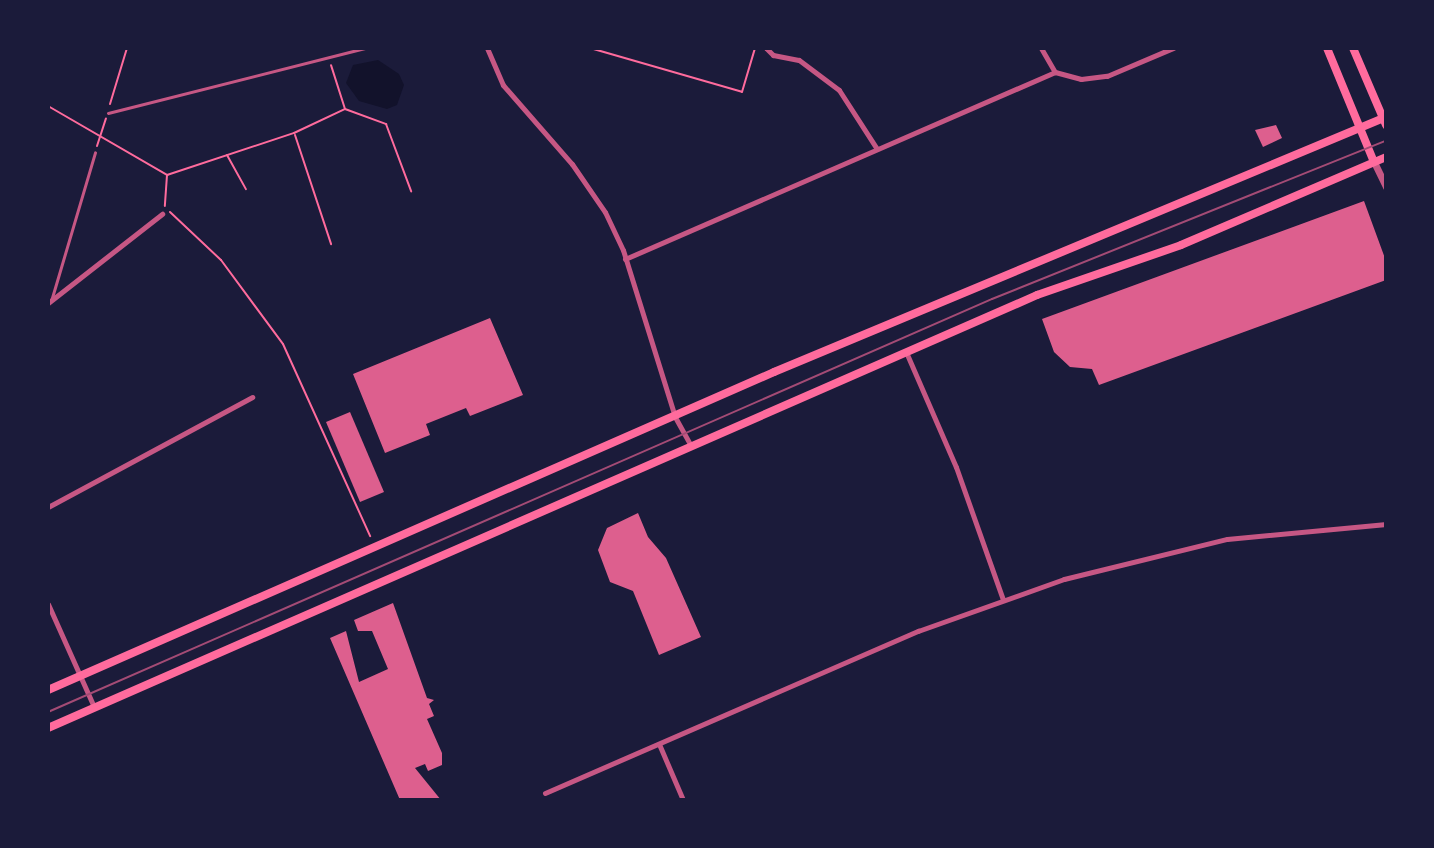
<!DOCTYPE html>
<html>
<head>
<meta charset="utf-8">
<style>
	body { margin:0 }
	#map { position:relative; width:1434px; height:848px; overflow:hidden; background:#1b1b3a; font-family:"PT Sans Narrow",sans-serif }
	div>[style] { position:absolute }
	.water>* { inset:0; background:#12122b }
	.building>* { inset:0; background:#dd5f8e }
	.path>* { height:2px; margin:-1px; padding:0 1px; transform-origin:1px; border-radius:1px; background:#ff6b9d }
	.service>* { height:3px; margin:-1.5px; padding:0 1.5px; transform-origin:1.5px; border-radius:1.5px; background:#c65784 }
	.minor>* { height:5px; margin:-2.5px; padding:0 2.5px; transform-origin:2.5px; border-radius:2.5px; background:#c65784 }
	.tertiary>* { height:7px; margin:-3.5px; padding:0 3.5px; transform-origin:3.5px; border-radius:3.5px; background:#c65784 }
	.secondary>* { height:8px; margin:-4px; padding:0 4px; transform-origin:4px; border-radius:4px; background:#ff6b9d }
	.tram>* { height:2px; margin:-1px; padding:0 1px; transform-origin:1px; border-radius:1px; background:#a44b75 }
	span { translate:-50% -50%; white-space:nowrap; text-align:center; line-height:1.15; -webkit-text-stroke:8px #1b1b3a; paint-order:stroke }
	.frame { position:absolute; inset:0; border:50px solid #1b1b3a; pointer-events:none }
</style>
</head>
<body>
<div id="map">
	<div class="water">
		<div style="clip-path:polygon(378px 60px,399px 74px,404px 85px,397px 105px,387px 109px,359px 101px,346px 83px,353px 65px)"></div>
	</div>
	<div class="building">
		<div style="clip-path:polygon(1276px 125px,1282px 138px,1263px 147px,1255px 130px)"></div>
		<div style="clip-path:polygon(1364px 201px,1386px 261px,1386px 280px,1099px 385px,1092px 369px,1070px 367px,1054px 352px,1042px 319px)"></div>
		<div style="clip-path:polygon(490px 318px,523px 395px,470px 416px,466px 408px,426px 424px,430px 435px,385px 453px,353px 374px)"></div>
		<div style="clip-path:polygon(350px 412px,384px 492px,360px 502px,326px 422px)"></div>
		<div style="clip-path:polygon(638px 513px,648px 537px,666px 558px,701px 637px,659px 655px,633px 591px,610px 582px,598px 550px,607px 528px)"></div>
		<div style="clip-path:polygon(393px 603px,427px 698px,434px 700px,429px 704px,434px 716px,427px 719px,442px 753px,442px 765px,428px 771px,425px 764px,415px 768px,441px 800px,400px 800px,330px 638px,346px 631px,359px 682px,388px 669px,372px 631px,358px 631px,354px 620px)"></div>
	</div>
	<div class="path">
		<div style="left:590px;top:48px;width:158px;rotate:16.1deg"></div>
		<div style="left:742px;top:92px;width:46px;rotate:-73.5deg"></div>
		<div style="left:110px;top:104px;width:59px;rotate:-73.1deg"></div>
		<div style="left:48px;top:106px;width:138px;rotate:30.1deg"></div>
		<div style="left:167px;top:175px;width:31px;rotate:94deg"></div>
		<div style="left:345px;top:109px;width:44px;rotate:20.1deg"></div>
		<div style="left:386px;top:124px;width:72px;rotate:69.5deg"></div>
		<div style="left:295px;top:135px;width:115px;rotate:71.7deg"></div>
		<div style="left:97px;top:146px;width:29px;rotate:-72deg"></div>
		<div style="left:227px;top:155px;width:39px;rotate:61deg"></div>
		<div style="left:167px;top:175px;width:134px;rotate:-18.3deg"></div>
		<div style="left:294px;top:133px;width:56px;rotate:-25.2deg"></div>
		<div style="left:345px;top:109px;width:46px;rotate:-107.7deg"></div>
		<div style="left:170px;top:212px;width:70px;rotate:43.3deg"></div>
		<div style="left:221px;top:260px;width:104px;rotate:53.6deg"></div>
		<div style="left:283px;top:344px;width:211px;rotate:65.6deg"></div>
	</div>
	<div class="service">
		<div style="left:108px;top:113px;width:265px;rotate:-14.2deg"></div>
		<div style="left:51px;top:301px;width:155px;rotate:-73.5deg"></div>
	</div>
	<div class="minor">
		<div style="left:487px;top:48px;width:40px;rotate:66.6deg"></div>
		<div style="left:503px;top:85px;width:105px;rotate:48.9deg"></div>
		<div style="left:572px;top:164px;width:58px;rotate:55.5deg"></div>
		<div style="left:605px;top:212px;width:42px;rotate:64.7deg"></div>
		<div style="left:623px;top:250px;width:175px;rotate:72.7deg"></div>
		<div style="left:675px;top:417px;width:33px;rotate:61deg"></div>
		<div style="left:766px;top:48px;width:10px;rotate:45deg"></div>
		<div style="left:773px;top:55px;width:26px;rotate:11deg"></div>
		<div style="left:799px;top:60px;width:50px;rotate:36.9deg"></div>
		<div style="left:839px;top:90px;width:70px;rotate:57.2deg"></div>
		<div style="left:1041px;top:48px;width:28px;rotate:60deg"></div>
		<div style="left:625px;top:259px;width:469px;rotate:-23.5deg"></div>
		<div style="left:1055px;top:72px;width:27px;rotate:15deg"></div>
		<div style="left:1081px;top:79px;width:26px;rotate:-7deg"></div>
		<div style="left:1107px;top:76px;width:72px;rotate:-23deg"></div>
		<div style="left:48px;top:303px;width:145px;rotate:-38deg"></div>
		<div style="left:906px;top:352px;width:125px;rotate:66.5deg"></div>
		<div style="left:956px;top:467px;width:141px;rotate:70.5deg"></div>
		<div style="left:48px;top:507px;width:232px;rotate:-28.3deg"></div>
		<div style="left:48px;top:604px;width:113px;rotate:65.9deg"></div>
		<div style="left:659px;top:744px;width:61px;rotate:66.8deg"></div>
		<div style="left:545px;top:793px;width:407px;rotate:-23.5deg"></div>
		<div style="left:918px;top:631px;width:155px;rotate:-19.6deg"></div>
		<div style="left:1064px;top:579px;width:168px;rotate:-13.8deg"></div>
		<div style="left:1227px;top:539px;width:160px;rotate:-5.4deg"></div>
	</div>
	<div class="tertiary">
		<div style="left:1374px;top:162px;width:28px;rotate:64deg"></div>
	</div>
	<div class="secondary">
		<div style="left:1327px;top:48px;width:123px;rotate:67.6deg"></div>
		<div style="left:1353px;top:48px;width:84px;rotate:66.8deg"></div>
		<div style="left:48px;top:690px;width:793px;rotate:-23.65deg"></div>
		<div style="left:774px;top:372px;width:663px;rotate:-22.62deg"></div>
		<div style="left:48px;top:728px;width:1080px;rotate:-23.64deg"></div>
		<div style="left:1037px;top:295px;width:152px;rotate:-19.1deg"></div>
		<div style="left:1181px;top:245px;width:223px;rotate:-23.2deg"></div>
	</div>
	<div class="tram">
		<div style="left:48px;top:712px;width:1030px;rotate:-23.63deg"></div>
		<div style="left:992px;top:299px;width:424px;rotate:-21.9deg"></div>
	</div>
	<div class="frame"></div>
</div>
</body>
</html>
